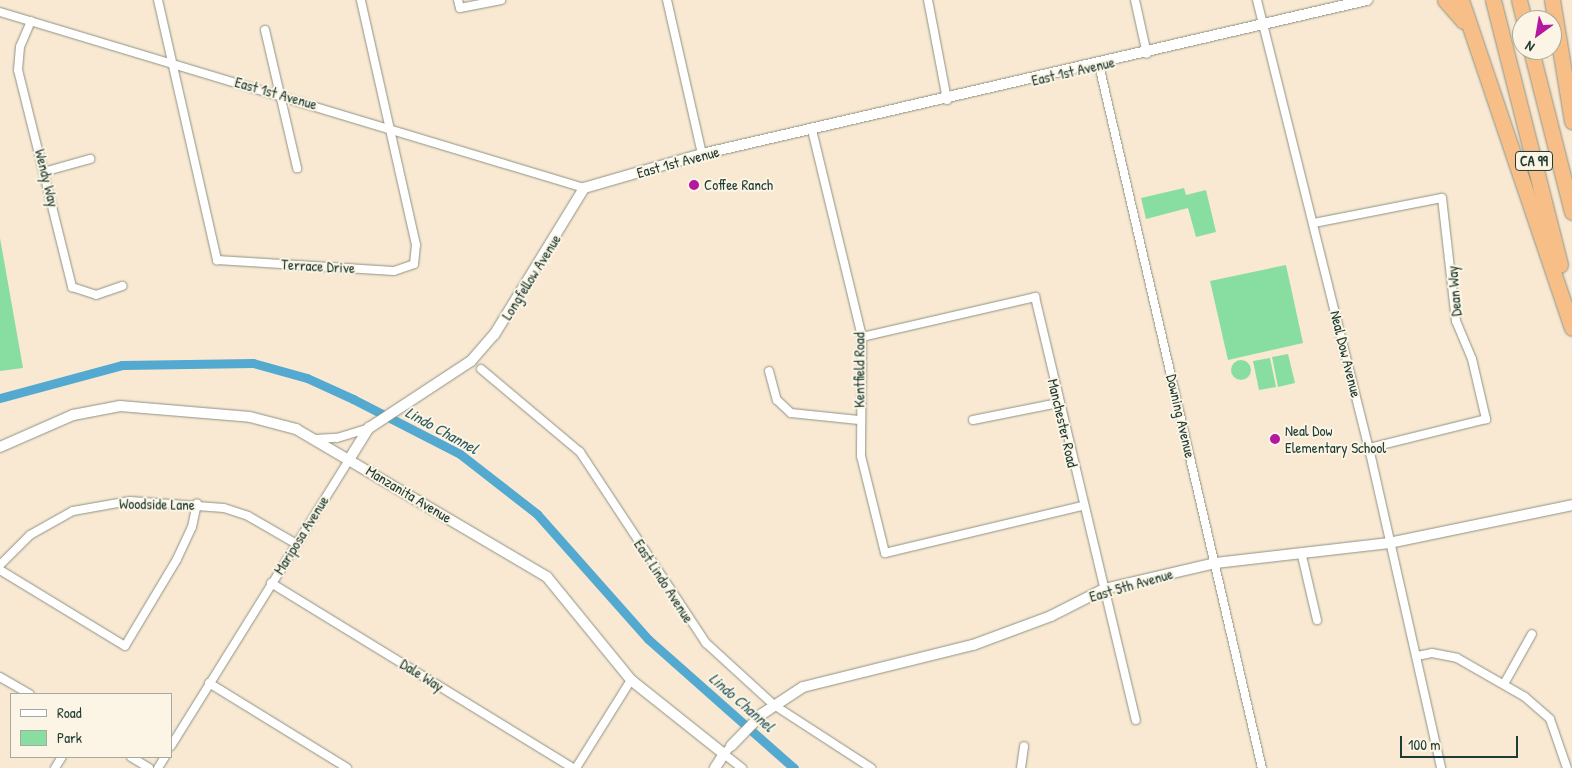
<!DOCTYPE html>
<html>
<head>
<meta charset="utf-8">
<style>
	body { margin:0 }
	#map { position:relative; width:1572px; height:768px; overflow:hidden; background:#f9e9d3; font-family:"Patrick Hand",sans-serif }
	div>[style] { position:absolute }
	.green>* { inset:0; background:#88dea0 }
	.round { border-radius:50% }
	.canal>* { height:9px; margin:-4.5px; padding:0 4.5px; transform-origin:4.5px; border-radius:4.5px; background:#53a9cf }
	.roads { filter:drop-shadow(0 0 1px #8c9384) drop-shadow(0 0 1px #8c9384) }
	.minor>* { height:8px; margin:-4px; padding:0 4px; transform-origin:4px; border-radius:4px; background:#fff }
	.tertiary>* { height:10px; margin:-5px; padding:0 5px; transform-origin:5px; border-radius:5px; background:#fff }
	.motorway>* { height:15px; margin:-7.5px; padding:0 7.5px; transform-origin:7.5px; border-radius:7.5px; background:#f7be87 }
	.dots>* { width:14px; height:14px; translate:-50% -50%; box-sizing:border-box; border:2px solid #fcf5e5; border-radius:50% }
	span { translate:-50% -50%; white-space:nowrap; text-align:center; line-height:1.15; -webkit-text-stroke:4px #fcf5e5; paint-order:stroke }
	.shield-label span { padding:1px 4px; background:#fcf5e5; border:1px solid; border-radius:4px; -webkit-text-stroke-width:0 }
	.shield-label { font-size:14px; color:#1f3d34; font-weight:700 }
	.street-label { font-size:15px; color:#1f3d34 }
	.poi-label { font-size:15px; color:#1f3d34 }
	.left { translate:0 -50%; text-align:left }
	.water-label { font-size:16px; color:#2f5d62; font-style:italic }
	.legend { position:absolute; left:10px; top:693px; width:162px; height:65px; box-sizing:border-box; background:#fcf5e5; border:1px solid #a4ab9e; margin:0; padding:6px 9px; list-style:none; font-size:15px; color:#1f3d34 }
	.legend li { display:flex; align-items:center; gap:10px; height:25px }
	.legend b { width:25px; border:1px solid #a4ab9e }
	.north { position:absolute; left:1512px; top:10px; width:50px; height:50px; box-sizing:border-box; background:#fcf5e5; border:1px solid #a4ab9e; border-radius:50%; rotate:212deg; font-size:14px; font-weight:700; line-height:20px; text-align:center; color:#1f3d34 }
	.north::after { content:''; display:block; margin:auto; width:18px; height:22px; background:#b5179e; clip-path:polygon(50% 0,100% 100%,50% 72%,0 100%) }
	.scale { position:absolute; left:1400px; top:736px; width:118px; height:22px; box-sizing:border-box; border:2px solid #1f3d34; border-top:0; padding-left:6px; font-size:15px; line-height:18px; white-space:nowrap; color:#1f3d34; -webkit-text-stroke:4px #fcf5e5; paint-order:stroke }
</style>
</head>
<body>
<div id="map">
	<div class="green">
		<div style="clip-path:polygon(1184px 188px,1186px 195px,1206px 190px,1216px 232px,1196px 237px,1188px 208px,1146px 219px,1141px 198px)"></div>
		<div style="clip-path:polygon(0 238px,23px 368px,0 371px)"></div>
		<div style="clip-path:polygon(1286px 265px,1303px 343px,1228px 360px,1210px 281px)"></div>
		<div style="clip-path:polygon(1288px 354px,1295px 383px,1278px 387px,1272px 357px)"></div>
		<div style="clip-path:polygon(1270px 358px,1276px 387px,1259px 390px,1253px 361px)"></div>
		<div class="round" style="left:1231px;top:360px;width:20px;height:20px"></div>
	</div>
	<div class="canal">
		<div style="left:0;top:398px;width:126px;rotate:-15.1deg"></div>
		<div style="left:122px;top:365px;width:131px;rotate:-0.9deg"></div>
		<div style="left:253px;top:363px;width:56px;rotate:15.5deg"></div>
		<div style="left:307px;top:378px;width:51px;rotate:24.5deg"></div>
		<div style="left:353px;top:399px;width:120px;rotate:27.2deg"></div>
		<div style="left:460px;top:454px;width:98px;rotate:37.9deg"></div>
		<div style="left:537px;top:514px;width:167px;rotate:48.4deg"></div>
		<div style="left:648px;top:639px;width:195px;rotate:41.5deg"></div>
	</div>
	<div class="roads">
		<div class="minor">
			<div style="left:158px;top:0;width:267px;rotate:77.2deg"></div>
			<div style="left:217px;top:260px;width:177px;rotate:3.6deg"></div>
			<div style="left:394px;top:271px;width:21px;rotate:-19deg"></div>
			<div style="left:414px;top:264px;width:19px;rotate:-84deg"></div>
			<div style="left:416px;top:245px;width:251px;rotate:-102.7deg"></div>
			<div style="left:458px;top:0;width:8px;rotate:76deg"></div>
			<div style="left:460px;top:8px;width:42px;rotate:-11deg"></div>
			<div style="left:667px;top:0;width:158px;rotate:77.2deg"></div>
			<div style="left:928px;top:0;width:102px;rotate:79.2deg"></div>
			<div style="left:1135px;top:0;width:55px;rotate:77.5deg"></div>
			<div style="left:1257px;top:0;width:462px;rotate:76deg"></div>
			<div style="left:1369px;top:448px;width:328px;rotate:77.3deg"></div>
			<div style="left:0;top:12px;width:610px;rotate:16.77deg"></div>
			<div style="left:31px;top:21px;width:28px;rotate:113deg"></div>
			<div style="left:20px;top:47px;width:23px;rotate:95deg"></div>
			<div style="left:18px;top:70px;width:224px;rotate:76deg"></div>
			<div style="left:72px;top:287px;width:25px;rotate:18deg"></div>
			<div style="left:96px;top:295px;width:28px;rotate:-19deg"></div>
			<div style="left:265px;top:30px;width:142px;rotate:76.9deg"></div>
			<div style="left:1099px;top:65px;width:722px;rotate:76.95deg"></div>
			<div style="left:812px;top:130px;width:213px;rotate:76.4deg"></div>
			<div style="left:862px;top:337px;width:119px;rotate:90.5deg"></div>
			<div style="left:861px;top:456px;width:100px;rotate:76.1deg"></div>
			<div style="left:885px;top:553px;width:203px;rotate:-13.4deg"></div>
			<div style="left:47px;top:171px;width:45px;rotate:-15.6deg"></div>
			<div style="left:1314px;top:223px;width:130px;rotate:-11.1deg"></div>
			<div style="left:1442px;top:198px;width:124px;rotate:83.5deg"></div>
			<div style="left:1456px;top:321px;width:41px;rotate:67.2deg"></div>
			<div style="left:1472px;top:359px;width:62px;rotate:76.9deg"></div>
			<div style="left:1486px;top:419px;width:121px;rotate:166.1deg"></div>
			<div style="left:862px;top:337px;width:178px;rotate:-13deg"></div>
			<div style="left:1035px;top:297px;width:435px;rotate:76.6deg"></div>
			<div style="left:481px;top:369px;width:129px;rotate:40deg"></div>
			<div style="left:580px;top:452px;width:229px;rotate:56.6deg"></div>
			<div style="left:706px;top:643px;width:92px;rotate:42.4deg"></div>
			<div style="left:774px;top:705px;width:116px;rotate:33deg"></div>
			<div style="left:769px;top:371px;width:30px;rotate:75deg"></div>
			<div style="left:777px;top:400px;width:19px;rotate:43deg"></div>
			<div style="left:791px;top:413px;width:68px;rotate:5.9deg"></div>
			<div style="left:973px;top:420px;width:87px;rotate:-11.3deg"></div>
			<div style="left:315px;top:439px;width:22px;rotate:-3deg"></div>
			<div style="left:337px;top:438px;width:34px;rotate:-17deg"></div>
			<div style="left:1302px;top:556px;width:66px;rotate:76.8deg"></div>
			<div style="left:0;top:565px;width:42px;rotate:-45deg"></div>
			<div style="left:30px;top:535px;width:49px;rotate:-29.2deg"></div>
			<div style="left:73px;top:511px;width:58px;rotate:-10deg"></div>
			<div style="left:130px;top:501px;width:94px;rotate:4.3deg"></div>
			<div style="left:224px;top:508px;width:25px;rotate:18deg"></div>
			<div style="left:248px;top:516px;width:54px;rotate:29.9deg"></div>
			<div style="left:0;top:570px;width:146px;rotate:31.3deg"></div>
			<div style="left:125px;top:646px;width:101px;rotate:-59.1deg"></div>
			<div style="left:177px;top:559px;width:35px;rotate:-65deg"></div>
			<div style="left:192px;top:527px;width:24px;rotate:-78deg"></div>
			<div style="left:271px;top:583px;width:354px;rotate:31.5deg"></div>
			<div style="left:1417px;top:656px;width:15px;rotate:-11deg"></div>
			<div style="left:1432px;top:653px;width:25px;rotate:11deg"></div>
			<div style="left:1457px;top:658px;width:78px;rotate:29.8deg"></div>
			<div style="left:1525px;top:697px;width:33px;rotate:41deg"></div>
			<div style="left:1550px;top:719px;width:52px;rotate:70.9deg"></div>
			<div style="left:0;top:677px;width:34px;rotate:30deg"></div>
			<div style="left:209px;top:683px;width:162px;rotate:31.6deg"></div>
			<div style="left:1504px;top:684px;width:57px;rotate:-60.8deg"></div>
			<div style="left:171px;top:746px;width:339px;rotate:-58.1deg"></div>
			<div style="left:731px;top:746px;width:11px;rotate:131deg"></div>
			<div style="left:724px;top:754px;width:23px;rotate:38deg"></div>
			<div style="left:131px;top:757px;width:21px;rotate:31deg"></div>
			<div style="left:55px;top:768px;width:13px;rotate:-58deg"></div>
			<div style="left:158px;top:768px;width:13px;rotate:-58deg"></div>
			<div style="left:576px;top:768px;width:104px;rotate:-58deg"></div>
			<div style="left:1021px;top:768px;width:22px;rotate:-82deg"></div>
		</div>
		<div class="tertiary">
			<div style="left:0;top:447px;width:80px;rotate:-23.7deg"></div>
			<div style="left:73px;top:415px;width:48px;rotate:-10.8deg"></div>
			<div style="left:120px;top:406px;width:130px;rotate:4.8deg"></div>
			<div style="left:250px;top:417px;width:48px;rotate:14.6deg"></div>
			<div style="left:296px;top:429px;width:291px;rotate:30.5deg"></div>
			<div style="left:547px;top:577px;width:133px;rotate:50.8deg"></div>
			<div style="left:631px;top:680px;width:119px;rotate:38.5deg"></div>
			<div style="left:724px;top:754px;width:17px;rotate:123deg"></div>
			<div style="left:350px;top:458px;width:36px;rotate:-58deg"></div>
			<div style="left:369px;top:428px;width:122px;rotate:-33.3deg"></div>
			<div style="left:471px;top:361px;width:35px;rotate:-49deg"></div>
			<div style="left:494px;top:335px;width:172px;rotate:-58.5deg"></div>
			<div style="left:584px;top:188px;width:123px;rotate:-16.1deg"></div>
			<div style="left:702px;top:154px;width:683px;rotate:-13.04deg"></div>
			<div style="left:731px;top:746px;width:45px;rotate:-45.9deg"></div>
			<div style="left:762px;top:714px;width:49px;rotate:-33.4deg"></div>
			<div style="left:803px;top:687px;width:175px;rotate:-13.9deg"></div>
			<div style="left:973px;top:645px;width:83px;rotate:-20.4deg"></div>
			<div style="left:1051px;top:616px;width:59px;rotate:-27deg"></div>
			<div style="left:1104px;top:589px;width:115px;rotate:-13.1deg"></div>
			<div style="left:1216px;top:563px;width:174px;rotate:-6.6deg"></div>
			<div style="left:1389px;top:543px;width:187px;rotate:-11.7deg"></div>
		</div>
		<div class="motorway">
			<div style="left:1445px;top:0;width:28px;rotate:49deg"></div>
			<div style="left:1461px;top:0;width:346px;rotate:71.3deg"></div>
			<div style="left:1493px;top:0;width:273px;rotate:75.8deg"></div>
			<div style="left:1519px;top:0;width:21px;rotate:76deg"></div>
			<div style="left:1552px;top:0;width:123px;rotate:80.6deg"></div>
			<div style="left:1531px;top:50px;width:167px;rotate:75.8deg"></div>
		</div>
	</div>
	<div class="dots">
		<div style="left:694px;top:185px;background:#b5179e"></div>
		<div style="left:1275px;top:439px;background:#b5179e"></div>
	</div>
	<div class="shield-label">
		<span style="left:1534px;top:161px">CA 99</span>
	</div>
	<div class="street-label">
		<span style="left:1073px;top:71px;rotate:-13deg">East 1st Avenue</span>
		<span style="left:276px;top:93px;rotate:16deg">East 1st Avenue</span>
		<span style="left:678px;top:162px;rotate:-15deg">East 1st Avenue</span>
		<span style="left:47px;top:178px;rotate:76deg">Wendy Way</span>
		<span style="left:318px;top:266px;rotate:3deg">Terrace Drive</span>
		<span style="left:531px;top:277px;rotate:-58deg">Longfellow Avenue</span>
		<span style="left:1454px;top:291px;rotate:-95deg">Dean Way</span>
		<span style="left:1346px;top:354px;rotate:76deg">Neal Dow Avenue</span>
		<span style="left:859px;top:370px;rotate:-90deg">Kentfield Road</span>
		<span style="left:1181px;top:416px;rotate:77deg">Downing Avenue</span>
		<span style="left:1063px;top:423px;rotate:77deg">Manchester Road</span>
		<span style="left:409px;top:494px;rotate:31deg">Manzanita Avenue</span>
		<span style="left:157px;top:504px;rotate:1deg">Woodside Lane</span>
		<span style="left:301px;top:535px;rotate:-58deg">Mariposa Avenue</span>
		<span style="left:664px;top:581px;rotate:57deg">East Lindo Avenue</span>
		<span style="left:1131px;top:585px;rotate:-16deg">East 5th Avenue</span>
		<span style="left:422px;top:675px;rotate:32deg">Dale Way</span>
	</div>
	<div class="poi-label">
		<span class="left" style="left:704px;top:185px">Coffee Ranch</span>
		<span class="left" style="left:1285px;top:439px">Neal Dow<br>Elementary School</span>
	</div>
	<div class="water-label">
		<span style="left:442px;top:430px;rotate:29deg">Lindo Channel</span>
		<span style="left:742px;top:702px;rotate:41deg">Lindo Channel</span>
	</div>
	<ul class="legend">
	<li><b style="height:6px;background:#fff"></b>Road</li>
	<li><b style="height:14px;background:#88dea0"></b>Park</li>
	</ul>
	<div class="north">N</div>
	<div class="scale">100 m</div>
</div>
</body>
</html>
